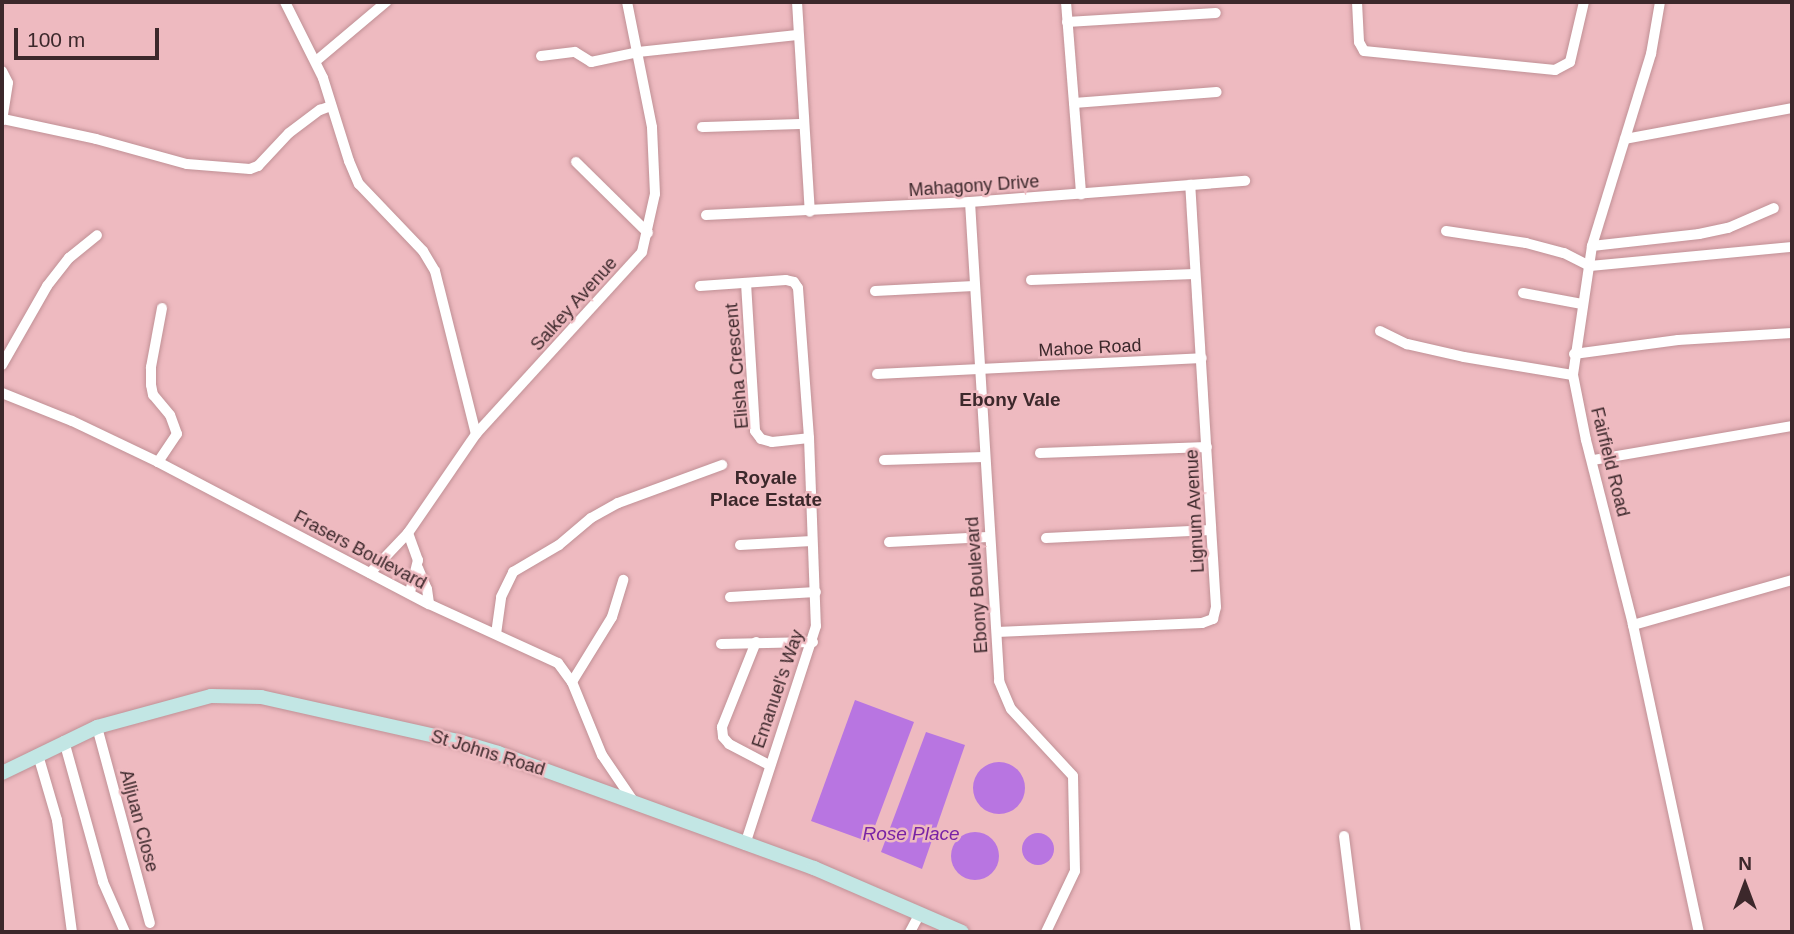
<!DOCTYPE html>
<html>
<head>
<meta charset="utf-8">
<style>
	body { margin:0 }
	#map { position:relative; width:1794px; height:934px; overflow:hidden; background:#eebac0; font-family:Helvetica,sans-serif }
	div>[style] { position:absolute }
	.water>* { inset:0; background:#b875e1 }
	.round { border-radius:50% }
	.roads { filter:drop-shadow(0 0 2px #c09095) drop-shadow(0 0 2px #c09095) }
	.street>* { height:10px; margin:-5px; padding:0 5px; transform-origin:5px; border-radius:5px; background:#fff }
	.secondary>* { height:14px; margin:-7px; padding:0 7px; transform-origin:7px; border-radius:7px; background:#c2e6e4 }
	span { translate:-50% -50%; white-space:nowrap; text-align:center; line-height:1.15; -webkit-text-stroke:5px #eebac0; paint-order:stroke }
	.street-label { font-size:18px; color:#3c282b }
	.neighbourhood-label { font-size:19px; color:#3c282b; font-weight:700 }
	.water-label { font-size:19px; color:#7923a5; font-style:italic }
	.frame { position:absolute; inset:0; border:4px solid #3c282b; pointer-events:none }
	.north { position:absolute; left:1710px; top:850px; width:70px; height:70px; -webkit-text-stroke:5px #eebac0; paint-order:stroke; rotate:0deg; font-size:19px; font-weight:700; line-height:28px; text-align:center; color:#3c282b }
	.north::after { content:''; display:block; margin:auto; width:24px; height:32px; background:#3c282b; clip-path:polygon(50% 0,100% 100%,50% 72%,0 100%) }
	.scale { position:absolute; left:14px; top:28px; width:145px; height:32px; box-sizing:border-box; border:4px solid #3c282b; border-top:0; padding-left:9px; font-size:21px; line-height:24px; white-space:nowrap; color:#3c282b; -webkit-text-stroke:5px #eebac0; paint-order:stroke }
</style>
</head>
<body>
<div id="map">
	<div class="water">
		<div style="clip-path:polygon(855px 700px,914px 722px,869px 842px,811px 821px)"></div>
		<div style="clip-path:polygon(926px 732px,965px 745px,922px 869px,881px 852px)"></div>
		<div class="round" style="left:973px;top:762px;width:52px;height:52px"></div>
		<div class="round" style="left:951px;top:832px;width:48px;height:48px"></div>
		<div class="round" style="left:1022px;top:833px;width:32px;height:32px"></div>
	</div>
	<div class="roads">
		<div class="street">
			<div style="left:285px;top:2px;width:85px;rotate:63.4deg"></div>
			<div style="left:323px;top:78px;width:87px;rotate:72.6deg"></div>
			<div style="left:349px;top:161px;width:25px;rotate:67deg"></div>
			<div style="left:359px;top:184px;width:93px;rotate:46.3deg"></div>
			<div style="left:423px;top:251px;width:23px;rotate:59deg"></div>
			<div style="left:435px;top:271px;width:168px;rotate:75.9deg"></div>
			<div style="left:797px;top:2px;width:210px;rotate:86.5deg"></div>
			<div style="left:1066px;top:2px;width:193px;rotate:85.5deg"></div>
			<div style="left:1357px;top:2px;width:40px;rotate:87.1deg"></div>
			<div style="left:1359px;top:42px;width:10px;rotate:61deg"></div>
			<div style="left:1364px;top:51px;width:192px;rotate:5.7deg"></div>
			<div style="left:1555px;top:70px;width:17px;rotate:-28deg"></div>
			<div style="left:1570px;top:62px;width:62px;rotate:-76.9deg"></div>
			<div style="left:1660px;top:2px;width:53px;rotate:99.8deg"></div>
			<div style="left:1651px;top:54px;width:201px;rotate:107.1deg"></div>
			<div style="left:1592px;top:246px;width:130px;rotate:98.4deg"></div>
			<div style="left:1573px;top:375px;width:66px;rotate:78.7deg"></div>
			<div style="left:1586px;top:440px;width:191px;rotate:75.7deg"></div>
			<div style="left:1633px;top:625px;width:314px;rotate:77.9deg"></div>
			<div style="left:1067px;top:22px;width:149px;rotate:-3.5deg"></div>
			<div style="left:541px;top:56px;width:34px;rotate:-7deg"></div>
			<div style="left:575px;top:52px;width:19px;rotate:32deg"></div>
			<div style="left:591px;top:62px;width:48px;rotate:-12deg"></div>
			<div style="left:638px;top:52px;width:160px;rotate:-6.1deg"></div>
			<div style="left:316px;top:61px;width:92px;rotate:-40.1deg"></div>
			<div style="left:2px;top:71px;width:13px;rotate:63deg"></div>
			<div style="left:8px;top:83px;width:38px;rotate:99deg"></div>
			<div style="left:1074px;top:103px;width:143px;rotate:-4.4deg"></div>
			<div style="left:3px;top:119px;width:95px;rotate:12.1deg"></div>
			<div style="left:96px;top:139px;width:94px;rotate:15.4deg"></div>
			<div style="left:187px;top:164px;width:63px;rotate:4.5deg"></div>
			<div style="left:250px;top:169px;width:9px;rotate:-21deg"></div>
			<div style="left:258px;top:166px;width:45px;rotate:-46.8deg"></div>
			<div style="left:289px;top:133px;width:39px;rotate:-37deg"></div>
			<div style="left:320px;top:110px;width:12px;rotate:-20deg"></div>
			<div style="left:702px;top:127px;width:101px;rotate:-1.7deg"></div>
			<div style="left:1625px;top:139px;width:170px;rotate:-10.5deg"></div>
			<div style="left:576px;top:162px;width:101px;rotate:44.6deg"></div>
			<div style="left:970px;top:202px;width:480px;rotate:86.5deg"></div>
			<div style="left:999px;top:681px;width:30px;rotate:67deg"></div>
			<div style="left:1011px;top:709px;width:91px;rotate:47.2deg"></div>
			<div style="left:1073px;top:776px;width:95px;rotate:88.8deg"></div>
			<div style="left:1075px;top:871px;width:68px;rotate:115.4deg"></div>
			<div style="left:706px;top:215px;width:264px;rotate:-2.8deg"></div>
			<div style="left:970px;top:202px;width:276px;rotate:-4.4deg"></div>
			<div style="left:1446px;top:231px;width:81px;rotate:8.5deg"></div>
			<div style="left:1526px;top:243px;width:39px;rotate:15deg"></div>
			<div style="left:1564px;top:253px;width:29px;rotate:27deg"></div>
			<div style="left:1590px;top:266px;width:203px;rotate:-5.4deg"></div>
			<div style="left:1592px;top:246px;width:108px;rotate:-6.4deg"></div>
			<div style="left:1699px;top:234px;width:30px;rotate:-12deg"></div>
			<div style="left:1728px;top:228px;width:50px;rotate:-23.5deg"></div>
			<div style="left:1031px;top:280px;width:164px;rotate:-2.1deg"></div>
			<div style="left:746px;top:283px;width:148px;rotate:86.5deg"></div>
			<div style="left:755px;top:431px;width:10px;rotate:53deg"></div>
			<div style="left:761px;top:439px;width:11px;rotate:15deg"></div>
			<div style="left:772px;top:442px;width:37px;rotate:-6deg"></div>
			<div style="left:700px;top:286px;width:86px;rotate:-4deg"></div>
			<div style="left:786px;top:280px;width:8px;rotate:14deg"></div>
			<div style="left:794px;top:282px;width:7px;rotate:56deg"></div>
			<div style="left:798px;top:288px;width:150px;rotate:85.8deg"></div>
			<div style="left:809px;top:438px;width:188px;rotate:87.9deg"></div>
			<div style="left:816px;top:626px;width:230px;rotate:108deg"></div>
			<div style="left:875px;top:291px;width:99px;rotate:-2.9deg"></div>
			<div style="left:1523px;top:293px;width:60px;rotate:10.6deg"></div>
			<div style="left:1380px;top:331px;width:30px;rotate:26deg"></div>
			<div style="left:1407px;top:344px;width:58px;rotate:12.8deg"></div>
			<div style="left:1464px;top:357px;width:110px;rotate:9.4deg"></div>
			<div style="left:1574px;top:354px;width:105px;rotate:-7.7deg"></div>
			<div style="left:1678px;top:340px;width:114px;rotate:-3.5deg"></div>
			<div style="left:2px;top:365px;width:91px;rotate:-60.3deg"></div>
			<div style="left:47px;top:286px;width:36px;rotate:-52deg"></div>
			<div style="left:69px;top:258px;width:36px;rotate:-39deg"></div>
			<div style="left:877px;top:374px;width:325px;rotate:-2.8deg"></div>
			<div style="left:2px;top:393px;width:75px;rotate:21.8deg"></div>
			<div style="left:72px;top:421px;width:95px;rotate:25.5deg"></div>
			<div style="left:158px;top:462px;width:306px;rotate:27.7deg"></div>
			<div style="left:429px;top:604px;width:142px;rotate:24.6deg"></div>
			<div style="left:558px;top:663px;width:24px;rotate:54deg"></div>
			<div style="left:572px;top:682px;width:79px;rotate:67.7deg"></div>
			<div style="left:602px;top:755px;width:57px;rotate:55.8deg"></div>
			<div style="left:1040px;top:453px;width:167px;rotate:-2.1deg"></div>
			<div style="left:884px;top:460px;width:100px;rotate:-1.7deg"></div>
			<div style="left:1593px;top:460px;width:202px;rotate:-9.7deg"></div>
			<div style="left:158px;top:462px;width:34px;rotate:-56deg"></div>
			<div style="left:177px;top:434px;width:20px;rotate:-110deg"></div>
			<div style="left:170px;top:415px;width:26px;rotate:-130deg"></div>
			<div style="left:153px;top:395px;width:10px;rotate:-101deg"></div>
			<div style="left:151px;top:385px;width:18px;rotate:-90deg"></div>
			<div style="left:151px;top:367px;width:60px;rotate:-79.4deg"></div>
			<div style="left:408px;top:533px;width:29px;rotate:70deg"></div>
			<div style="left:418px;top:560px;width:33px;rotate:104deg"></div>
			<div style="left:1046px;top:538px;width:165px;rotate:-2.8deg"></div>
			<div style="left:889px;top:542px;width:99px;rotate:-2.9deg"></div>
			<div style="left:740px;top:545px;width:72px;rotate:-3.2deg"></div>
			<div style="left:418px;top:568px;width:23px;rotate:67deg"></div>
			<div style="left:427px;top:589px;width:15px;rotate:82deg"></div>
			<div style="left:370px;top:573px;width:55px;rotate:-46.5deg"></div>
			<div style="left:408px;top:533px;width:120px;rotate:-55.5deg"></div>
			<div style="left:476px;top:434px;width:246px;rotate:-47.6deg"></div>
			<div style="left:642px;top:252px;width:59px;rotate:-77.4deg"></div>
			<div style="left:655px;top:194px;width:67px;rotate:-92.6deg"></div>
			<div style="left:652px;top:127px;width:127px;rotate:-101.3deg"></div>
			<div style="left:730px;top:597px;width:86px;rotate:-3.3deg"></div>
			<div style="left:1633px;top:625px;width:165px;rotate:-15.8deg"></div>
			<div style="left:997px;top:632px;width:205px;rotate:-2.5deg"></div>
			<div style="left:1202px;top:623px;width:12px;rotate:-20deg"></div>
			<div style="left:1213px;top:619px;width:12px;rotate:-76deg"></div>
			<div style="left:1216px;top:607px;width:423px;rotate:-93.5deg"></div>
			<div style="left:496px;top:634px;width:37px;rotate:-82deg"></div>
			<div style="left:501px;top:597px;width:28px;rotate:-64deg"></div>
			<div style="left:513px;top:572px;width:53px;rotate:-30.4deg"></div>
			<div style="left:559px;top:545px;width:42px;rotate:-40.2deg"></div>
			<div style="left:591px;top:518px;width:31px;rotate:-29deg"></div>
			<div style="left:618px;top:503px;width:111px;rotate:-20.1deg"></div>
			<div style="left:756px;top:642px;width:92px;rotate:111.8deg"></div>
			<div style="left:722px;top:727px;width:10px;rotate:84deg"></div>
			<div style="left:723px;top:737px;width:9px;rotate:49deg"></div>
			<div style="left:729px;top:744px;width:45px;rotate:27.7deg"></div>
			<div style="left:721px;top:644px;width:92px;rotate:-1.2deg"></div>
			<div style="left:572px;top:682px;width:76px;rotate:-58.4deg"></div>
			<div style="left:612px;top:617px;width:39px;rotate:-73deg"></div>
			<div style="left:97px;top:727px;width:203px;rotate:74.9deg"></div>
			<div style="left:64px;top:741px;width:146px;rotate:74.5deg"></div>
			<div style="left:103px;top:882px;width:55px;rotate:66.3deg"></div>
			<div style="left:38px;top:755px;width:68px;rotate:73.7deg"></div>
			<div style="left:57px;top:820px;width:113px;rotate:82.4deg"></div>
			<div style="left:1344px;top:836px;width:97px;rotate:82.9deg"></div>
			<div style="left:910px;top:932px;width:19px;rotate:-62deg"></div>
		</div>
		<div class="secondary">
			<div style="left:2px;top:773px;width:106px;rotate:-25.8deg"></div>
			<div style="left:97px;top:727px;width:118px;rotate:-15.2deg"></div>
			<div style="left:211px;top:696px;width:50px;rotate:1.1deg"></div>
			<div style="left:261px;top:697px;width:202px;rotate:12.6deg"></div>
			<div style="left:458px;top:741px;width:42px;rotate:16.7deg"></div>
			<div style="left:498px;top:753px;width:336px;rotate:20deg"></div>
			<div style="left:814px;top:868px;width:161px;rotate:23.4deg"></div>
		</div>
	</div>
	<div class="street-label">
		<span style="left:974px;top:186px;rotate:-4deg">Mahagony Drive</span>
		<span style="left:574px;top:304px;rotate:-48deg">Salkey Avenue</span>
		<span style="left:1090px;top:348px;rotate:-3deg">Mahoe Road</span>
		<span style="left:737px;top:366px;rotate:-95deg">Elisha Crescent</span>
		<span style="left:1610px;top:462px;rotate:76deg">Fairfield Road</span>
		<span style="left:1195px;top:511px;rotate:-93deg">Lignum Avenue</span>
		<span style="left:360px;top:550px;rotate:28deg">Frasers Boulevard</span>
		<span style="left:977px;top:585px;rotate:-94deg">Ebony Boulevard</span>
		<span style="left:778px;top:689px;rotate:-71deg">Emanuel's Way</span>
		<span style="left:488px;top:753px;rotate:17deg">St Johns Road</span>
		<span style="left:139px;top:821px;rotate:75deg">Alljuan Close</span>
	</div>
	<div class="neighbourhood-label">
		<span style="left:1010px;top:400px">Ebony Vale</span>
		<span style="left:766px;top:489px">Royale<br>Place Estate</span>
	</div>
	<div class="water-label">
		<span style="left:911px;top:834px">Rose Place</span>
	</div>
	<div class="frame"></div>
	<div class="north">N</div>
	<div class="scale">100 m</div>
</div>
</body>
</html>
